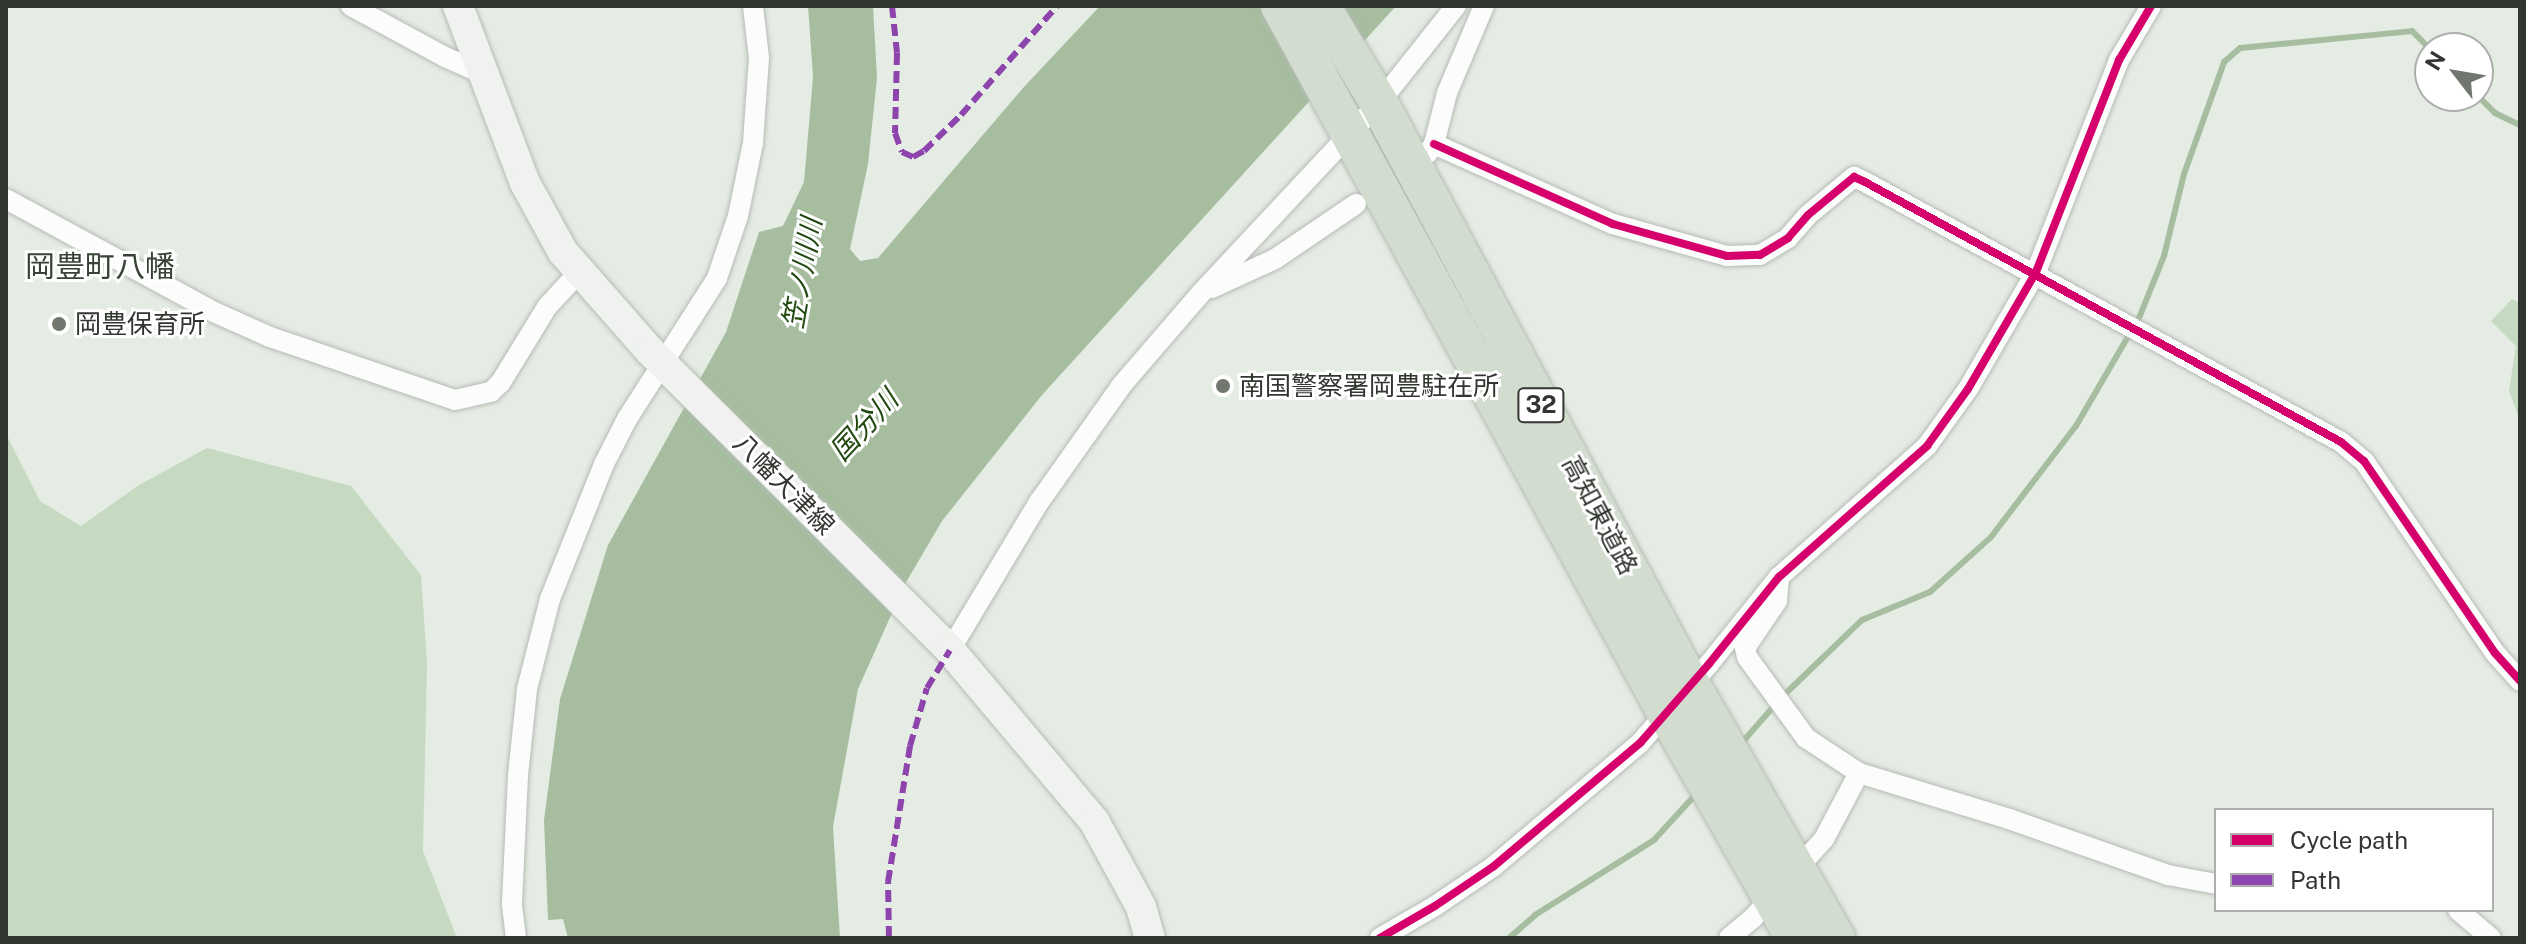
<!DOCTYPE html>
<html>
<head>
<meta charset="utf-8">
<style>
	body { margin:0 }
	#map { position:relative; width:2526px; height:944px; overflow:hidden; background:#e5ece4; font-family:"Public Sans","Noto Sans JP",sans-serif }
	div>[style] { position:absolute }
	.green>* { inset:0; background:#c6d9c1 }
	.water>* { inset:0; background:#a6bd9f }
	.stream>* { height:6px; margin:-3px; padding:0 3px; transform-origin:3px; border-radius:3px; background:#a6bd9f }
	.roads { filter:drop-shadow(0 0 2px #b6bbb5) drop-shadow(0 0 2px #b6bbb5) }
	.street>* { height:20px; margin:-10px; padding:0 10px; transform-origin:10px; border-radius:10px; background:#fbfcfb }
	.secondary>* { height:30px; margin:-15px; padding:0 15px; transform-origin:15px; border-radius:15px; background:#eff2ee }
	.highway>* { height:38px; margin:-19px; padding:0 19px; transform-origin:19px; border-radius:19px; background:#d2dccf }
	.quiet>* { height:6px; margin-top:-3px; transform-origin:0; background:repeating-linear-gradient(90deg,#8e44ad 0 12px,transparent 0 18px) }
	.cycleway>* { height:8px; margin:-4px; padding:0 4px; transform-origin:4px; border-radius:4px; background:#d6006c }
	.dots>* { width:22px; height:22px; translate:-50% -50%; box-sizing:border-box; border:4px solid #fff; border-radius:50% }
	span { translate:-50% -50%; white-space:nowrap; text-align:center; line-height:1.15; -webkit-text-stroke:6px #fff; paint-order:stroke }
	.shield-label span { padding:2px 6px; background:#fff; border:2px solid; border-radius:6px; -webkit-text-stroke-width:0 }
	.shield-label { font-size:24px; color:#323630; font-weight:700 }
	.poi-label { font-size:26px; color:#323630 }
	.left { translate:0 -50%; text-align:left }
	.street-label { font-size:26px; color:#323630 }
	.water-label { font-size:28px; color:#20480f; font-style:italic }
	.quarter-label { font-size:30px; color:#394236 }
	.frame { position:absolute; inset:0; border:8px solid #323630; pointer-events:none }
	.legend { position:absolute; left:2214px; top:808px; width:280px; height:104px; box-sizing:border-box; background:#fff; border:2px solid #adafac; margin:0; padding:10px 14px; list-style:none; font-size:24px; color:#323630 }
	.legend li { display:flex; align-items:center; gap:16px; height:40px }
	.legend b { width:40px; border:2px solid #adafac }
	.north { position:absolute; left:2414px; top:32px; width:80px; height:80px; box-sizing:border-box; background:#fff; border:2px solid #adafac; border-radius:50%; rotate:301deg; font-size:22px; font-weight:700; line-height:32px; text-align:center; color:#323630 }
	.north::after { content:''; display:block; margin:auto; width:28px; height:36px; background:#71766f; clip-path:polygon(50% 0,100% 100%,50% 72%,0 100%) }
</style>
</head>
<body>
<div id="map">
	<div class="green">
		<div style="clip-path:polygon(2512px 299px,2520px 303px,2520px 421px,2509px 391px,2516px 346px,2491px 321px)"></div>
		<div style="clip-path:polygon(6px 434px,40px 501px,81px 526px,139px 485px,207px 448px,351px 486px,421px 575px,427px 662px,423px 851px,457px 938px,6px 938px)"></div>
	</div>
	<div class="water">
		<div style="clip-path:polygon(808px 6px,873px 6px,877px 78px,868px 164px,850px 249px,860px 261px,878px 258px,1023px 88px,1100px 6px,1396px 6px,1042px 395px,942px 521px,905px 584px,858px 689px,833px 827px,840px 938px,568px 938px,563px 919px,548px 920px,544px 820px,560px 699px,608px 545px,726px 332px,759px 232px,783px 226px,804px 182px,813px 77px)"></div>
	</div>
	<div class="stream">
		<div style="left:2478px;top:96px;width:24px;rotate:45deg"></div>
		<div style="left:2495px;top:113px;width:28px;rotate:26deg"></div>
		<div style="left:2139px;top:318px;width:67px;rotate:-68deg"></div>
		<div style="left:2164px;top:256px;width:84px;rotate:-76.3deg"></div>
		<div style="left:2184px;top:174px;width:119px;rotate:-70.3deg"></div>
		<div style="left:2224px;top:62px;width:21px;rotate:-41deg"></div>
		<div style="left:2240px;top:48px;width:173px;rotate:-5.6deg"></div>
		<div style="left:2412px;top:31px;width:25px;rotate:45deg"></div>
		<div style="left:1784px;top:695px;width:108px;rotate:-43.9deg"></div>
		<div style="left:1862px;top:620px;width:74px;rotate:-22.4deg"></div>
		<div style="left:1930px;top:592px;width:82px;rotate:-42deg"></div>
		<div style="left:1991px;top:537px;width:140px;rotate:-52.6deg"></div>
		<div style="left:2076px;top:426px;width:105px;rotate:-59.8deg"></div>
		<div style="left:1739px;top:746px;width:53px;rotate:-48.8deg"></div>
		<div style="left:1509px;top:938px;width:35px;rotate:-41deg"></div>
		<div style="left:1535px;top:915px;width:141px;rotate:-32.2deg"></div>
		<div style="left:1654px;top:840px;width:64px;rotate:-47.5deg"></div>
	</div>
	<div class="roads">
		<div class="street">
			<div style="left:351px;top:6px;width:107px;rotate:28.5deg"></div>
			<div style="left:445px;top:57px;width:45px;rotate:23.7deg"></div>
			<div style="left:1434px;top:144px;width:196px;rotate:24.1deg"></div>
			<div style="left:1613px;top:224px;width:118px;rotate:15.7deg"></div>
			<div style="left:1727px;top:256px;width:33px;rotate:-2deg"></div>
			<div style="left:1760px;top:255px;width:33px;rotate:-31deg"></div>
			<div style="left:1788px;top:238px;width:30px;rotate:-49deg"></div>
			<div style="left:1808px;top:215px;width:60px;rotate:-39.6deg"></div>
			<div style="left:1854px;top:177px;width:12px;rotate:24deg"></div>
			<div style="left:1865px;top:182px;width:542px;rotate:28.64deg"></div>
			<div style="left:2341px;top:442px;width:30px;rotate:40deg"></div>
			<div style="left:2364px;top:461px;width:232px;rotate:55.7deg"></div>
			<div style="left:2495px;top:653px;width:38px;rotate:48deg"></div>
			<div style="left:1427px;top:154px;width:12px;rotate:-55deg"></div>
			<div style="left:1434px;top:144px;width:53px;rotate:-75.7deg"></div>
			<div style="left:1447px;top:93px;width:95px;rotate:-67deg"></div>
			<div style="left:6px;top:199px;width:237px;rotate:28.5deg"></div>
			<div style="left:214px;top:312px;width:61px;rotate:24.1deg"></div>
			<div style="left:270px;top:337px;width:195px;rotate:18.8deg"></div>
			<div style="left:455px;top:400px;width:37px;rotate:-13deg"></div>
			<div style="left:491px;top:392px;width:14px;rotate:-45deg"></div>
			<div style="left:501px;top:382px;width:88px;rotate:-58.5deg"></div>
			<div style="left:547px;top:307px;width:49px;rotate:-47.5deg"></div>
			<div style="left:1212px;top:288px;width:69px;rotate:-24.7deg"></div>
			<div style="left:1275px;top:259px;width:98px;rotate:-34.2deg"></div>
			<div style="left:1779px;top:577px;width:24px;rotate:95deg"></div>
			<div style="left:1777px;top:601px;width:57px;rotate:124.2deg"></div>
			<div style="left:1745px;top:648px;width:9px;rotate:77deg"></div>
			<div style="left:1747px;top:657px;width:100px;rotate:53.9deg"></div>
			<div style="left:1806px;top:738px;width:64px;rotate:33.4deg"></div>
			<div style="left:1859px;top:773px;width:157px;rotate:17deg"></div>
			<div style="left:2009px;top:819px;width:169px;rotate:19.4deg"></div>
			<div style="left:2168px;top:875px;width:49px;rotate:10.6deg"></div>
			<div style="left:950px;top:650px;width:173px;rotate:-59deg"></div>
			<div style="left:1039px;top:502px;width:142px;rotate:-54.7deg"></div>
			<div style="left:1121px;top:386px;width:123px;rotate:-49.3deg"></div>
			<div style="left:1201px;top:293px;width:260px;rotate:-46.9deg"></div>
			<div style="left:1379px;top:103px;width:124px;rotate:-51.6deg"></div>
			<div style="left:2458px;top:910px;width:43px;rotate:40.3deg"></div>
			<div style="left:516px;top:938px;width:35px;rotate:-97deg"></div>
			<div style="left:512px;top:903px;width:128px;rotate:-87.3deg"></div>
			<div style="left:518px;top:775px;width:86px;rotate:-84deg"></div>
			<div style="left:527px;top:689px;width:93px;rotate:-75.7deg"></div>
			<div style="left:550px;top:599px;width:145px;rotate:-68.2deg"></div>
			<div style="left:604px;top:464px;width:51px;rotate:-62.9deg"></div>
			<div style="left:627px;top:419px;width:167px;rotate:-57.4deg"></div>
			<div style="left:717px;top:278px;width:65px;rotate:-71.3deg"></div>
			<div style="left:738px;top:216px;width:75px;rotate:-78.4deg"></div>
			<div style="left:753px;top:143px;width:85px;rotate:-86deg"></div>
			<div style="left:759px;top:58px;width:52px;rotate:-96.6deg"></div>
			<div style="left:1380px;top:938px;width:64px;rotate:-30.2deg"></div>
			<div style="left:1435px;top:906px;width:71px;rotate:-34.1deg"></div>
			<div style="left:1494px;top:866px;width:191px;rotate:-40.1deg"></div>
			<div style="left:1640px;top:743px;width:105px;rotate:-48.9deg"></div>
			<div style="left:1709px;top:664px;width:112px;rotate:-51.2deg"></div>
			<div style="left:1779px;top:577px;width:198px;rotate:-41.5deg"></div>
			<div style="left:1927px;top:446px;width:70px;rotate:-54.3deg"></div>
			<div style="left:1968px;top:389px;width:135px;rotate:-59.8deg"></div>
			<div style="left:2036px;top:272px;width:228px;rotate:-68.6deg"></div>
			<div style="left:2119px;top:60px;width:63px;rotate:-59.3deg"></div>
			<div style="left:1729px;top:938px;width:31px;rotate:-40deg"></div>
			<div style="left:1753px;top:918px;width:106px;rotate:-48.1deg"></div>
			<div style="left:1824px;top:839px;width:75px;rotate:-62.1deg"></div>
		</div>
		<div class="secondary">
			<div style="left:458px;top:6px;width:189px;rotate:69.3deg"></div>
			<div style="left:525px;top:183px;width:79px;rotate:61.2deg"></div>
			<div style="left:563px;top:252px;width:132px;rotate:48.7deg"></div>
			<div style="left:650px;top:351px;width:424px;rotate:44.9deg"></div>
			<div style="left:950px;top:650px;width:224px;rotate:49.9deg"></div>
			<div style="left:1094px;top:821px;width:98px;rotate:61.3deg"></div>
			<div style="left:1141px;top:907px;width:32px;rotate:74deg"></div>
		</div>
		<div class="highway">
			<div style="left:1280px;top:6px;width:805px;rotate:61.33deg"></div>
			<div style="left:1666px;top:712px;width:260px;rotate:60.3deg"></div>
			<div style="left:1321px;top:6px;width:113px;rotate:59.1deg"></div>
			<div style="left:1379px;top:103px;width:660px;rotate:61.81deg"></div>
			<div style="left:1691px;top:685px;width:292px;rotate:60.2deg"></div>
		</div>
	</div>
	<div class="quiet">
		<div style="left:892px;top:6px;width:47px;rotate:83.9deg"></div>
		<div style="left:897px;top:53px;width:80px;rotate:91.4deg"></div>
		<div style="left:895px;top:133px;width:20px;rotate:70deg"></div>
		<div style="left:902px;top:152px;width:12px;rotate:24deg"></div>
		<div style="left:913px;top:157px;width:13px;rotate:-29deg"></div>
		<div style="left:924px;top:151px;width:52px;rotate:-44.2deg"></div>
		<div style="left:961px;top:115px;width:145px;rotate:-48.6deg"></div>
		<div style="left:889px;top:938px;width:56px;rotate:-91deg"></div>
		<div style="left:888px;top:882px;width:138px;rotate:-80.8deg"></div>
		<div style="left:910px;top:746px;width:60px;rotate:-73.7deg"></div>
		<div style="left:927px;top:688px;width:44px;rotate:-58.8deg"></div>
	</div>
	<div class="cycleway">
		<div style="left:1434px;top:144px;width:196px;rotate:24.1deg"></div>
		<div style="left:1613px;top:224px;width:118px;rotate:15.7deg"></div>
		<div style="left:1727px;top:256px;width:33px;rotate:-2deg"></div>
		<div style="left:1760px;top:255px;width:33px;rotate:-31deg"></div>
		<div style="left:1788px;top:238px;width:30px;rotate:-49deg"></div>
		<div style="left:1808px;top:215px;width:60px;rotate:-39.6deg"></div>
		<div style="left:1854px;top:177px;width:12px;rotate:24deg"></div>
		<div style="left:1865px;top:182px;width:542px;rotate:28.64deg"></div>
		<div style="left:2341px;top:442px;width:30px;rotate:40deg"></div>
		<div style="left:2364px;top:461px;width:232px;rotate:55.7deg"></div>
		<div style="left:2495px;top:653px;width:38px;rotate:48deg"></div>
		<div style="left:1380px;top:938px;width:64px;rotate:-30.2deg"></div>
		<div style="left:1435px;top:906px;width:71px;rotate:-34.1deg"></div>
		<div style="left:1494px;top:866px;width:191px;rotate:-40.1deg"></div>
		<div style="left:1640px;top:743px;width:105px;rotate:-48.9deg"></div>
		<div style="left:1709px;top:664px;width:112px;rotate:-51.2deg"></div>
		<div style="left:1779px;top:577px;width:198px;rotate:-41.5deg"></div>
		<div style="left:1927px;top:446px;width:70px;rotate:-54.3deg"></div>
		<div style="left:1968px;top:389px;width:135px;rotate:-59.8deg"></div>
		<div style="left:2036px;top:272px;width:228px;rotate:-68.6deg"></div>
		<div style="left:2119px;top:60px;width:63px;rotate:-59.3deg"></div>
	</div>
	<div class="dots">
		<div style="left:59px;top:324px;background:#71766f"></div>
		<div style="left:1223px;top:386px;background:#71766f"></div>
	</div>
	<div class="shield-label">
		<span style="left:1541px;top:405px">32</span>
	</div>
	<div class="poi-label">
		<span class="left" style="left:75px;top:324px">岡豊保育所</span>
		<span class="left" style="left:1239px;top:386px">南国警察署岡豊駐在所</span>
	</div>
	<div class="street-label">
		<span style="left:784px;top:484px;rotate:45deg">八幡大津線</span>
		<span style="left:1600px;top:515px;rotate:62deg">高知東道路</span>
	</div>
	<div class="water-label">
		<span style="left:802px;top:273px;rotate:-80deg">笠ノ川川</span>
		<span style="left:864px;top:425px;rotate:-47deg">国分川</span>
	</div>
	<div class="quarter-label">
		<span style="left:100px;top:266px">岡豊町八幡</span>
	</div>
	<div class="frame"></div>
	<ul class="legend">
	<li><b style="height:10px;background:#d6006c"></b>Cycle path</li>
	<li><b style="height:10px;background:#8e44ad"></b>Path</li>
	</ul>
	<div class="north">N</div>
</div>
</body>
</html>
